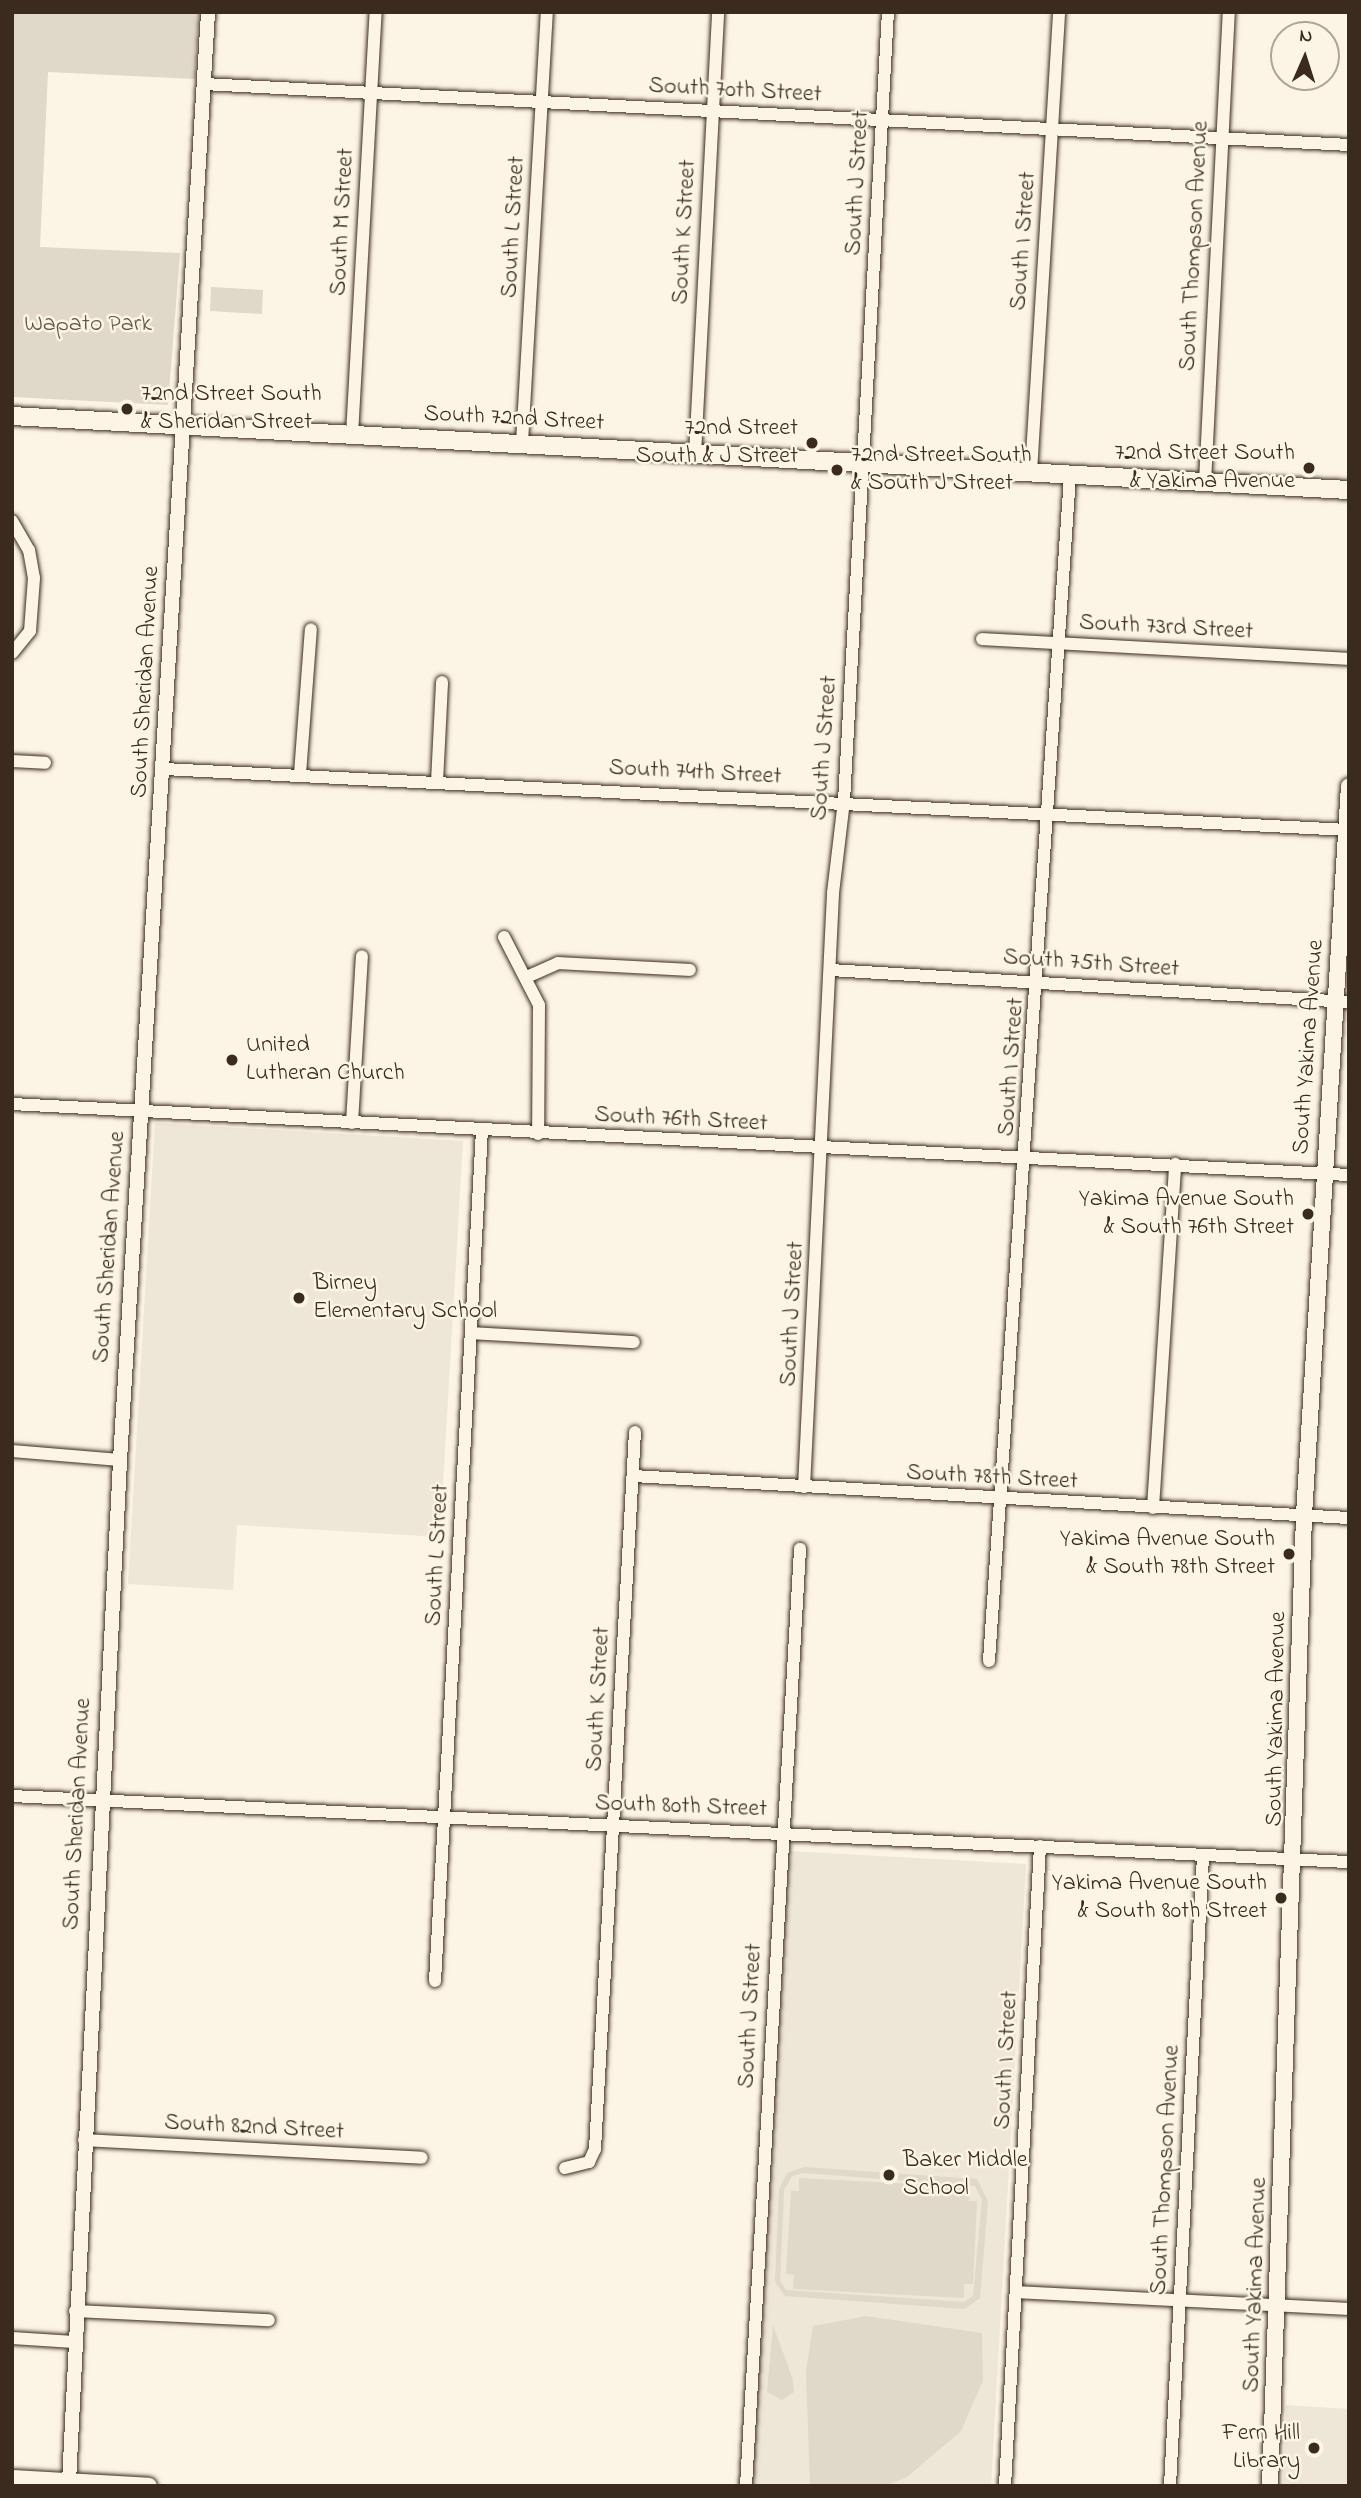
<!DOCTYPE html>
<html>
<head>
<meta charset="utf-8">
<style>
	body { margin:0 }
	#map { position:relative; width:1361px; height:2498px; overflow:hidden; background:#fcf5e5; font-family:"Indie Flower",sans-serif }
	div>[style] { position:absolute }
	.built>* { inset:0; background:#eee6d6 }
	.green>* { inset:0; background:#e0d8c8 }
	.roads { filter:drop-shadow(0 0 2px #3b2a1e) drop-shadow(0 0 2px #3b2a1e) }
	.minor>* { height:12px; margin:-6px; padding:0 6px; transform-origin:6px; border-radius:6px; background:#fcf5e5 }
	.tertiary>* { height:14px; margin:-7px; padding:0 7px; transform-origin:7px; border-radius:7px; background:#fcf5e5 }
	.secondary>* { height:16px; margin:-8px; padding:0 8px; transform-origin:8px; border-radius:8px; background:#fcf5e5 }
	.primary>* { height:18px; margin:-9px; padding:0 9px; transform-origin:9px; border-radius:9px; background:#fcf5e5 }
	.dots>* { width:19px; height:19px; translate:-50% -50%; box-sizing:border-box; border:4px solid #fcf5e5; border-radius:50% }
	span { translate:-50% -50%; white-space:nowrap; text-align:center; line-height:1.15; -webkit-text-stroke:5px #fcf5e5; paint-order:stroke }
	.street-label { font-size:24px; color:#3b2a1e }
	.park-label { font-size:24px; color:#645648 }
	.poi-label { font-size:24px; color:#3b2a1e }
	.left { translate:0 -50%; text-align:left }
	.right { translate:-100% -50%; text-align:right }
	.frame { position:absolute; inset:0; border:14px solid #3b2a1e; pointer-events:none }
	.north { position:absolute; left:1270px; top:21px; width:70px; height:70px; box-sizing:border-box; background:#fcf5e5; border:2px solid #afa495; border-radius:50%; rotate:3deg; font-size:19px; font-weight:700; line-height:28px; text-align:center; color:#3b2a1e }
	.north::after { content:''; display:block; margin:auto; width:24px; height:32px; background:#3b2a1e; clip-path:polygon(50% 0,100% 100%,50% 72%,0 100%) }
</style>
</head>
<body>
<div id="map">
	<div class="built">
		<div style="clip-path:polygon(155px 1123px,463px 1141px,440px 1537px,237px 1525px,233px 1590px,128px 1584px)"></div>
		<div style="clip-path:polygon(788px 1851px,1026px 1864px,991px 2486px,752px 2486px)"></div>
		<div style="clip-path:polygon(1286px 2405px,1349px 2409px,1349px 2486px,1283px 2486px)"></div>
	</div>
	<div class="green">
		<div style="clip-path:polygon(12px 12px,199px 12px,195px 79px,48px 72px,40px 247px,180px 253px,168px 405px,12px 397px)"></div>
		<div style="clip-path:polygon(211px 287px,263px 290px,262px 314px,210px 311px)"></div>
		<div style="clip-path:polygon(evenodd,804px 2167px,977px 2179px,988px 2201px,980px 2298px,965px 2309px,785px 2296px,775px 2282px,779px 2189px,787px 2173px,804px 2167px,803px 2173px,975px 2186px,982px 2200px,973px 2296px,964px 2302px,786px 2290px,780px 2281px,784px 2190px,792px 2176px,803px 2173px)"></div>
		<div style="clip-path:polygon(799px 2178px,970px 2187px,969px 2201px,977px 2201px,973px 2284px,964px 2284px,964px 2298px,793px 2289px,794px 2275px,786px 2274px,791px 2191px,799px 2191px)"></div>
		<div style="clip-path:polygon(866px 2316px,982px 2333px,983px 2380px,961px 2431px,907px 2477px,884px 2486px,810px 2486px,806px 2372px,813px 2326px)"></div>
		<div style="clip-path:polygon(773px 2325px,793px 2380px,794px 2392px,782px 2400px,767px 2392px)"></div>
	</div>
	<div class="roads">
		<div class="minor">
			<div style="left:204px;top:84px;width:1147px;rotate:3.05deg"></div>
			<div style="left:352px;top:435px;width:424px;rotate:-86.8deg"></div>
			<div style="left:522px;top:443px;width:432px;rotate:-86.7deg"></div>
			<div style="left:695px;top:454px;width:443px;rotate:-87deg"></div>
			<div style="left:1031px;top:472px;width:461px;rotate:-86.5deg"></div>
			<div style="left:1205px;top:482px;width:471px;rotate:-87.1deg"></div>
			<div style="left:12px;top:521px;width:34px;rotate:60deg"></div>
			<div style="left:29px;top:550px;width:28px;rotate:80deg"></div>
			<div style="left:34px;top:578px;width:53px;rotate:94.3deg"></div>
			<div style="left:30px;top:631px;width:28px;rotate:129deg"></div>
			<div style="left:982px;top:639px;width:368px;rotate:3.1deg"></div>
			<div style="left:12px;top:761px;width:33px;rotate:3deg"></div>
			<div style="left:164px;top:769px;width:1187px;rotate:2.95deg"></div>
			<div style="left:300px;top:774px;width:145px;rotate:-85.7deg"></div>
			<div style="left:437px;top:782px;width:100px;rotate:-87.1deg"></div>
			<div style="left:504px;top:937px;width:76px;rotate:62.8deg"></div>
			<div style="left:539px;top:1005px;width:129px;rotate:90.4deg"></div>
			<div style="left:831px;top:970px;width:519px;rotate:3.54deg"></div>
			<div style="left:529px;top:976px;width:32px;rotate:-24deg"></div>
			<div style="left:558px;top:963px;width:132px;rotate:3deg"></div>
			<div style="left:12px;top:1104px;width:1339px;rotate:3.04deg"></div>
			<div style="left:352px;top:1123px;width:167px;rotate:-86.6deg"></div>
			<div style="left:471px;top:1333px;width:163px;rotate:3.2deg"></div>
			<div style="left:12px;top:1451px;width:108px;rotate:4.8deg"></div>
			<div style="left:633px;top:1476px;width:717px;rotate:3.36deg"></div>
			<div style="left:804px;top:1487px;width:595px;rotate:-87.2deg"></div>
			<div style="left:833px;top:893px;width:93px;rotate:-83.2deg"></div>
			<div style="left:844px;top:801px;width:790px;rotate:-86.81deg"></div>
			<div style="left:1153px;top:1508px;width:345px;rotate:-86.3deg"></div>
			<div style="left:989px;top:1661px;width:1189px;rotate:-86.09deg"></div>
			<div style="left:12px;top:1796px;width:1339px;rotate:2.83deg"></div>
			<div style="left:435px;top:1981px;width:851px;rotate:-86.84deg"></div>
			<div style="left:84px;top:2140px;width:338px;rotate:3deg"></div>
			<div style="left:565px;top:2168px;width:25px;rotate:-14deg"></div>
			<div style="left:589px;top:2162px;width:14px;rotate:-65deg"></div>
			<div style="left:595px;top:2149px;width:718px;rotate:-86.81deg"></div>
			<div style="left:1016px;top:2292px;width:333px;rotate:2.9deg"></div>
			<div style="left:75px;top:2311px;width:194px;rotate:2.7deg"></div>
			<div style="left:12px;top:2338px;width:62px;rotate:3.7deg"></div>
			<div style="left:746px;top:2486px;width:939px;rotate:-86.7deg"></div>
			<div style="left:1005px;top:2486px;width:641px;rotate:-86.87deg"></div>
			<div style="left:1170px;top:2486px;width:631px;rotate:-87deg"></div>
		</div>
		<div class="tertiary">
			<div style="left:69px;top:2482px;width:1023px;rotate:-87.14deg"></div>
			<div style="left:120px;top:1460px;width:1451px;rotate:-86.52deg"></div>
		</div>
		<div class="secondary">
			<div style="left:12px;top:2478px;width:137px;rotate:3.3deg"></div>
			<div style="left:1270px;top:2486px;width:972px;rotate:-87.99deg"></div>
			<div style="left:1304px;top:1515px;width:730px;rotate:-86.47deg"></div>
		</div>
		<div class="primary">
			<div style="left:12px;top:416px;width:1339px;rotate:3.17deg"></div>
		</div>
	</div>
	<div class="dots">
		<div style="left:127px;top:409px;background:#3b2a1e"></div>
		<div style="left:812px;top:443px;background:#3b2a1e"></div>
		<div style="left:1309px;top:468px;background:#3b2a1e"></div>
		<div style="left:837px;top:470px;background:#3b2a1e"></div>
		<div style="left:232px;top:1060px;background:#3b2a1e"></div>
		<div style="left:1308px;top:1214px;background:#3b2a1e"></div>
		<div style="left:299px;top:1298px;background:#3b2a1e"></div>
		<div style="left:1289px;top:1554px;background:#3b2a1e"></div>
		<div style="left:1281px;top:1898px;background:#3b2a1e"></div>
		<div style="left:889px;top:2175px;background:#3b2a1e"></div>
		<div style="left:1314px;top:2448px;background:#3b2a1e"></div>
	</div>
	<div class="street-label">
		<span style="left:735px;top:91px;rotate:3deg">South 70th Street</span>
		<span style="left:858px;top:183px;rotate:-87deg">South J Street</span>
		<span style="left:343px;top:222px;rotate:-87deg">South M Street</span>
		<span style="left:514px;top:227px;rotate:-87deg">South L Street</span>
		<span style="left:685px;top:232px;rotate:-87deg">South K Street</span>
		<span style="left:1024px;top:241px;rotate:-86deg">South I Street</span>
		<span style="left:1195px;top:246px;rotate:-87deg">South Thompson Avenue</span>
		<span style="left:514px;top:419px;rotate:3deg">South 72nd Street</span>
		<span style="left:1166px;top:628px;rotate:3deg">South 73rd Street</span>
		<span style="left:146px;top:682px;rotate:-87deg">South Sheridan Avenue</span>
		<span style="left:825px;top:748px;rotate:-86deg">South J Street</span>
		<span style="left:695px;top:773px;rotate:3deg">South 74th Street</span>
		<span style="left:1091px;top:964px;rotate:4deg">South 75th Street</span>
		<span style="left:1309px;top:1047px;rotate:-86deg">South Yakima Avenue</span>
		<span style="left:1012px;top:1067px;rotate:-86deg">South I Street</span>
		<span style="left:681px;top:1120px;rotate:3deg">South 76th Street</span>
		<span style="left:110px;top:1247px;rotate:-86deg">South Sheridan Avenue</span>
		<span style="left:793px;top:1314px;rotate:-87deg">South J Street</span>
		<span style="left:992px;top:1478px;rotate:3deg">South 78th Street</span>
		<span style="left:438px;top:1555px;rotate:-87deg">South L Street</span>
		<span style="left:599px;top:1699px;rotate:-87deg">South K Street</span>
		<span style="left:1277px;top:1719px;rotate:-89deg">South Yakima Avenue</span>
		<span style="left:681px;top:1807px;rotate:2deg">South 80th Street</span>
		<span style="left:78px;top:1814px;rotate:-87deg">South Sheridan Avenue</span>
		<span style="left:751px;top:2016px;rotate:-87deg">South J Street</span>
		<span style="left:1007px;top:2060px;rotate:-87deg">South I Street</span>
		<span style="left:254px;top:2128px;rotate:3deg">South 82nd Street</span>
		<span style="left:1166px;top:2170px;rotate:-87deg">South Thompson Avenue</span>
		<span style="left:1256px;top:2285px;rotate:-88deg">South Yakima Avenue</span>
	</div>
	<div class="park-label">
		<span style="left:88px;top:325px">Wapato Park</span>
	</div>
	<div class="poi-label">
		<span class="left" style="left:141px;top:409px">72nd Street South<br>&amp; Sheridan Street</span>
		<span class="right" style="left:798px;top:443px">72nd Street<br>South &amp; J Street</span>
		<span class="right" style="left:1295px;top:468px">72nd Street South<br>&amp; Yakima Avenue</span>
		<span class="left" style="left:851px;top:470px">72nd Street South<br>&amp; South J Street</span>
		<span class="left" style="left:246px;top:1060px">United<br>Lutheran Church</span>
		<span class="right" style="left:1294px;top:1214px">Yakima Avenue South<br>&amp; South 76th Street</span>
		<span class="left" style="left:313px;top:1298px">Birney<br>Elementary School</span>
		<span class="right" style="left:1275px;top:1554px">Yakima Avenue South<br>&amp; South 78th Street</span>
		<span class="right" style="left:1267px;top:1898px">Yakima Avenue South<br>&amp; South 80th Street</span>
		<span class="left" style="left:903px;top:2175px">Baker Middle<br>School</span>
		<span class="right" style="left:1300px;top:2448px">Fern Hill<br>Library</span>
	</div>
	<div class="frame"></div>
	<div class="north">N</div>
</div>
</body>
</html>
